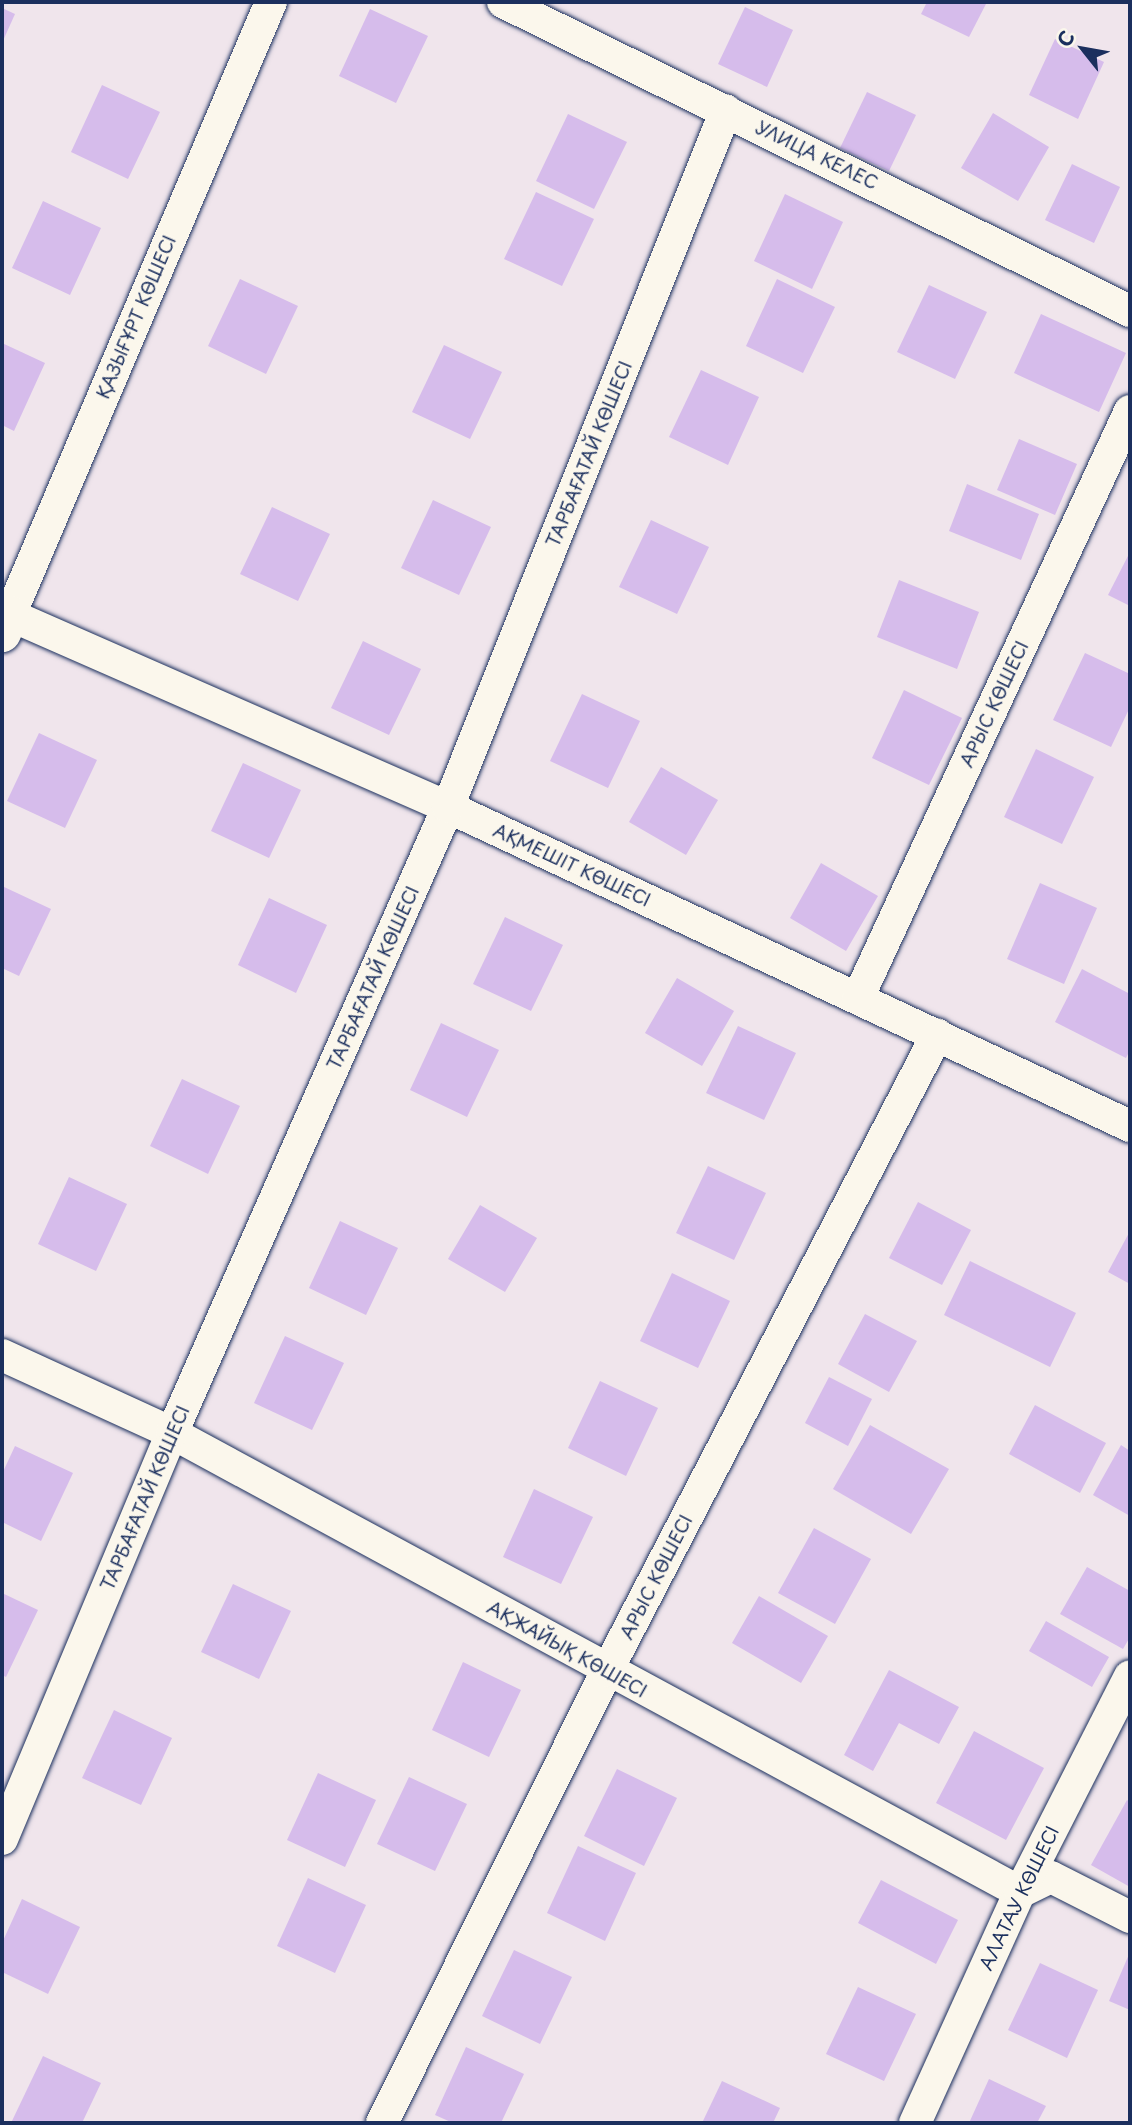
<!DOCTYPE html>
<html>
<head>
<meta charset="utf-8">
<style>
	body { margin:0 }
	#map { position:relative; width:1132px; height:2125px; overflow:hidden; background:#f0e5ec; font-family:"Playpen Sans",sans-serif }
	div>[style] { position:absolute }
	.building>* { inset:0; background:#d6bceb }
	.roads { filter:drop-shadow(0 0 2px #1b2f5e) drop-shadow(0 0 2px #1b2f5e) }
	.minor>* { height:32px; margin:-16px; padding:0 16px; transform-origin:16px; border-radius:16px; background:#fbf7ec }
	.tertiary>* { height:38px; margin:-19px; padding:0 19px; transform-origin:19px; border-radius:19px; background:#fbf7ec }
	span { translate:-50% -50%; white-space:nowrap; text-align:center; line-height:1.15; -webkit-text-stroke:6px #fbf7ec; paint-order:stroke }
	.street-label { font-size:18px; color:#1b2f5e }
	.frame { position:absolute; inset:0; border:4px solid #1b2f5e; pointer-events:none }
	.north { position:absolute; left:1048px; top:14px; width:70px; height:70px; -webkit-text-stroke:5px #fbf7ec; paint-order:stroke; rotate:301deg; font-size:19px; font-weight:700; line-height:28px; text-align:center; color:#1b2f5e }
	.north::after { content:''; display:block; margin:auto; width:24px; height:32px; background:#1b2f5e; clip-path:polygon(50% 0,100% 100%,50% 72%,0 100%) }
</style>
</head>
<body>
<div id="map">
	<div class="building">
		<div style="clip-path:polygon(927px 2px,987px 2px,969px 37px,921px 14px)"></div>
		<div style="clip-path:polygon(745px 7px,793px 30px,767px 87px,718px 64px)"></div>
		<div style="clip-path:polygon(2px 8px,15px 14px,2px 43px)"></div>
		<div style="clip-path:polygon(370px 9px,428px 36px,396px 103px,339px 76px)"></div>
		<div style="clip-path:polygon(1055px 39px,1104px 62px,1078px 119px,1029px 95px)"></div>
		<div style="clip-path:polygon(102px 85px,160px 112px,128px 179px,71px 152px)"></div>
		<div style="clip-path:polygon(867px 92px,916px 115px,889px 171px,840px 148px)"></div>
		<div style="clip-path:polygon(993px 113px,1049px 147px,1018px 201px,961px 168px)"></div>
		<div style="clip-path:polygon(568px 114px,627px 142px,594px 209px,536px 181px)"></div>
		<div style="clip-path:polygon(1072px 164px,1120px 187px,1094px 243px,1045px 220px)"></div>
		<div style="clip-path:polygon(536px 192px,594px 219px,562px 286px,504px 259px)"></div>
		<div style="clip-path:polygon(785px 194px,843px 222px,812px 289px,754px 261px)"></div>
		<div style="clip-path:polygon(43px 201px,101px 228px,70px 295px,12px 268px)"></div>
		<div style="clip-path:polygon(240px 279px,298px 306px,266px 374px,208px 346px)"></div>
		<div style="clip-path:polygon(777px 279px,835px 307px,803px 373px,746px 346px)"></div>
		<div style="clip-path:polygon(929px 285px,987px 312px,955px 379px,897px 352px)"></div>
		<div style="clip-path:polygon(1041px 314px,1126px 353px,1099px 412px,1014px 373px)"></div>
		<div style="clip-path:polygon(2px 343px,45px 363px,14px 431px,2px 425px)"></div>
		<div style="clip-path:polygon(444px 345px,502px 372px,470px 439px,412px 412px)"></div>
		<div style="clip-path:polygon(701px 370px,759px 397px,728px 465px,669px 437px)"></div>
		<div style="clip-path:polygon(1019px 439px,1077px 464px,1055px 515px,997px 490px)"></div>
		<div style="clip-path:polygon(967px 484px,1039px 514px,1021px 560px,949px 531px)"></div>
		<div style="clip-path:polygon(433px 500px,491px 527px,459px 595px,401px 568px)"></div>
		<div style="clip-path:polygon(272px 507px,330px 534px,298px 601px,240px 574px)"></div>
		<div style="clip-path:polygon(651px 520px,709px 547px,677px 614px,619px 587px)"></div>
		<div style="clip-path:polygon(1130px 552px,1130px 606px,1108px 595px)"></div>
		<div style="clip-path:polygon(899px 580px,979px 612px,957px 669px,877px 637px)"></div>
		<div style="clip-path:polygon(363px 641px,421px 669px,389px 735px,331px 708px)"></div>
		<div style="clip-path:polygon(1085px 653px,1130px 674px,1130px 707px,1111px 747px,1053px 720px)"></div>
		<div style="clip-path:polygon(904px 690px,962px 718px,929px 785px,872px 758px)"></div>
		<div style="clip-path:polygon(582px 694px,640px 721px,608px 788px,550px 761px)"></div>
		<div style="clip-path:polygon(39px 733px,97px 760px,65px 828px,7px 801px)"></div>
		<div style="clip-path:polygon(1036px 749px,1094px 777px,1062px 844px,1004px 817px)"></div>
		<div style="clip-path:polygon(243px 763px,301px 790px,269px 858px,211px 831px)"></div>
		<div style="clip-path:polygon(661px 767px,718px 800px,686px 855px,629px 822px)"></div>
		<div style="clip-path:polygon(821px 863px,878px 896px,846px 951px,790px 918px)"></div>
		<div style="clip-path:polygon(1040px 883px,1097px 908px,1064px 984px,1007px 959px)"></div>
		<div style="clip-path:polygon(2px 886px,51px 909px,19px 976px,2px 968px)"></div>
		<div style="clip-path:polygon(269px 898px,327px 925px,296px 993px,238px 965px)"></div>
		<div style="clip-path:polygon(505px 917px,563px 945px,531px 1011px,473px 984px)"></div>
		<div style="clip-path:polygon(1082px 969px,1130px 994px,1130px 1050px,1126px 1058px,1055px 1022px)"></div>
		<div style="clip-path:polygon(677px 978px,734px 1011px,702px 1066px,645px 1033px)"></div>
		<div style="clip-path:polygon(441px 1023px,499px 1050px,467px 1117px,410px 1090px)"></div>
		<div style="clip-path:polygon(738px 1026px,796px 1053px,764px 1120px,706px 1093px)"></div>
		<div style="clip-path:polygon(182px 1079px,240px 1106px,208px 1174px,150px 1146px)"></div>
		<div style="clip-path:polygon(708px 1166px,766px 1193px,734px 1260px,676px 1233px)"></div>
		<div style="clip-path:polygon(69px 1177px,127px 1204px,96px 1271px,38px 1244px)"></div>
		<div style="clip-path:polygon(918px 1202px,971px 1230px,942px 1285px,889px 1258px)"></div>
		<div style="clip-path:polygon(480px 1205px,537px 1238px,505px 1292px,448px 1259px)"></div>
		<div style="clip-path:polygon(340px 1221px,398px 1248px,366px 1315px,309px 1288px)"></div>
		<div style="clip-path:polygon(1130px 1231px,1130px 1284px,1108px 1272px)"></div>
		<div style="clip-path:polygon(970px 1261px,1076px 1313px,1050px 1367px,944px 1315px)"></div>
		<div style="clip-path:polygon(672px 1273px,730px 1301px,698px 1368px,640px 1341px)"></div>
		<div style="clip-path:polygon(865px 1314px,917px 1341px,889px 1392px,838px 1364px)"></div>
		<div style="clip-path:polygon(285px 1336px,344px 1363px,312px 1430px,254px 1403px)"></div>
		<div style="clip-path:polygon(829px 1377px,872px 1399px,848px 1446px,805px 1423px)"></div>
		<div style="clip-path:polygon(600px 1381px,658px 1408px,626px 1476px,568px 1448px)"></div>
		<div style="clip-path:polygon(1035px 1405px,1106px 1443px,1080px 1493px,1009px 1454px)"></div>
		<div style="clip-path:polygon(870px 1425px,949px 1469px,911px 1534px,833px 1489px)"></div>
		<div style="clip-path:polygon(1121px 1445px,1130px 1451px,1130px 1516px,1093px 1495px)"></div>
		<div style="clip-path:polygon(15px 1446px,73px 1473px,41px 1541px,2px 1522px,2px 1474px)"></div>
		<div style="clip-path:polygon(534px 1489px,593px 1517px,561px 1584px,503px 1557px)"></div>
		<div style="clip-path:polygon(814px 1528px,871px 1559px,835px 1624px,778px 1593px)"></div>
		<div style="clip-path:polygon(1087px 1567px,1130px 1591px,1130px 1637px,1123px 1649px,1060px 1614px)"></div>
		<div style="clip-path:polygon(233px 1584px,291px 1611px,259px 1679px,201px 1652px)"></div>
		<div style="clip-path:polygon(2px 1593px,38px 1610px,6px 1677px,2px 1675px)"></div>
		<div style="clip-path:polygon(759px 1596px,828px 1636px,801px 1683px,732px 1643px)"></div>
		<div style="clip-path:polygon(1046px 1621px,1109px 1657px,1092px 1687px,1029px 1651px)"></div>
		<div style="clip-path:polygon(463px 1662px,521px 1690px,489px 1757px,432px 1730px)"></div>
		<div style="clip-path:polygon(889px 1670px,959px 1707px,939px 1744px,899px 1723px,873px 1771px,844px 1755px)"></div>
		<div style="clip-path:polygon(114px 1710px,172px 1738px,141px 1805px,82px 1778px)"></div>
		<div style="clip-path:polygon(974px 1731px,1044px 1768px,1006px 1840px,936px 1803px)"></div>
		<div style="clip-path:polygon(617px 1769px,677px 1798px,644px 1866px,584px 1836px)"></div>
		<div style="clip-path:polygon(318px 1773px,376px 1800px,345px 1867px,287px 1840px)"></div>
		<div style="clip-path:polygon(409px 1777px,467px 1804px,435px 1871px,377px 1844px)"></div>
		<div style="clip-path:polygon(1127px 1800px,1130px 1802px,1130px 1887px,1091px 1865px)"></div>
		<div style="clip-path:polygon(578px 1846px,636px 1873px,605px 1941px,547px 1913px)"></div>
		<div style="clip-path:polygon(308px 1878px,366px 1905px,335px 1973px,277px 1946px)"></div>
		<div style="clip-path:polygon(881px 1880px,958px 1920px,936px 1964px,858px 1923px)"></div>
		<div style="clip-path:polygon(22px 1899px,80px 1927px,48px 1994px,2px 1972px,2px 1943px)"></div>
		<div style="clip-path:polygon(514px 1950px,572px 1977px,540px 2044px,482px 2016px)"></div>
		<div style="clip-path:polygon(1130px 1952px,1130px 2010px,1109px 2001px)"></div>
		<div style="clip-path:polygon(1040px 1963px,1098px 1990px,1067px 2058px,1008px 2030px)"></div>
		<div style="clip-path:polygon(858px 1987px,916px 2014px,884px 2081px,826px 2054px)"></div>
		<div style="clip-path:polygon(466px 2047px,524px 2074px,501px 2123px,453px 2123px,435px 2115px)"></div>
		<div style="clip-path:polygon(43px 2056px,101px 2083px,82px 2123px,11px 2123px)"></div>
		<div style="clip-path:polygon(989px 2079px,1046px 2106px,1037px 2123px,969px 2123px)"></div>
		<div style="clip-path:polygon(722px 2081px,780px 2108px,773px 2123px,702px 2123px)"></div>
	</div>
	<div class="roads">
		<div class="minor">
			<div style="left:271px;top:2px;width:666px;rotate:113.06deg"></div>
			<div style="left:10px;top:615px;width:478px;rotate:23.7deg"></div>
			<div style="left:448px;top:807px;width:753px;rotate:25.07deg"></div>
			<div style="left:503px;top:2px;width:699px;rotate:26.24deg"></div>
			<div style="left:858px;top:998px;width:647px;rotate:-65.14deg"></div>
			<div style="left:2px;top:1355px;width:187px;rotate:24.6deg"></div>
			<div style="left:172px;top:1433px;width:964px;rotate:28.43deg"></div>
			<div style="left:1020px;top:1892px;width:34px;rotate:-26deg"></div>
			<div style="left:1051px;top:1877px;width:89px;rotate:26.9deg"></div>
			<div style="left:2px;top:1839px;width:440px;rotate:-67.3deg"></div>
			<div style="left:172px;top:1433px;width:684px;rotate:-66.21deg"></div>
			<div style="left:448px;top:807px;width:750px;rotate:-68.26deg"></div>
			<div style="left:382px;top:2123px;width:505px;rotate:-63.54deg"></div>
			<div style="left:607px;top:1671px;width:717px;rotate:-62.58deg"></div>
			<div style="left:915px;top:2123px;width:254px;rotate:-65.6deg"></div>
			<div style="left:1020px;top:1892px;width:242px;rotate:-63deg"></div>
		</div>
		<div class="tertiary">
			<div style="left:2px;top:612px;width:9px;rotate:21deg"></div>
			<div style="left:10px;top:615px;width:20px;rotate:114deg"></div>
		</div>
	</div>
	<div class="street-label">
		<span style="left:817px;top:155px;rotate:26deg">УЛИЦА КЕЛЕC</span>
		<span style="left:136px;top:317px;rotate:-67deg">ҚАЗЫҒҰРТ КӨШЕСІ</span>
		<span style="left:589px;top:454px;rotate:-68deg">ТАРБАҒАТАЙ КӨШЕСІ</span>
		<span style="left:994px;top:704px;rotate:-65deg">АРЫС КӨШЕСІ</span>
		<span style="left:572px;top:865px;rotate:25deg">АҚМЕШІТ КӨШЕСІ</span>
		<span style="left:373px;top:978px;rotate:-66deg">ТАРБАҒАТАЙ КӨШЕСІ</span>
		<span style="left:145px;top:1498px;rotate:-67deg">ТАРБАҒАТАЙ КӨШЕСІ</span>
		<span style="left:656px;top:1577px;rotate:-63deg">АРЫС КӨШЕСІ</span>
		<span style="left:567px;top:1649px;rotate:29deg">АҚЖАЙЫҚ КӨШЕСІ</span>
		<span style="left:1019px;top:1898px;rotate:-64deg">АЛАТАУ КӨШЕСІ</span>
	</div>
	<div class="frame"></div>
	<div class="north">С</div>
</div>
</body>
</html>
